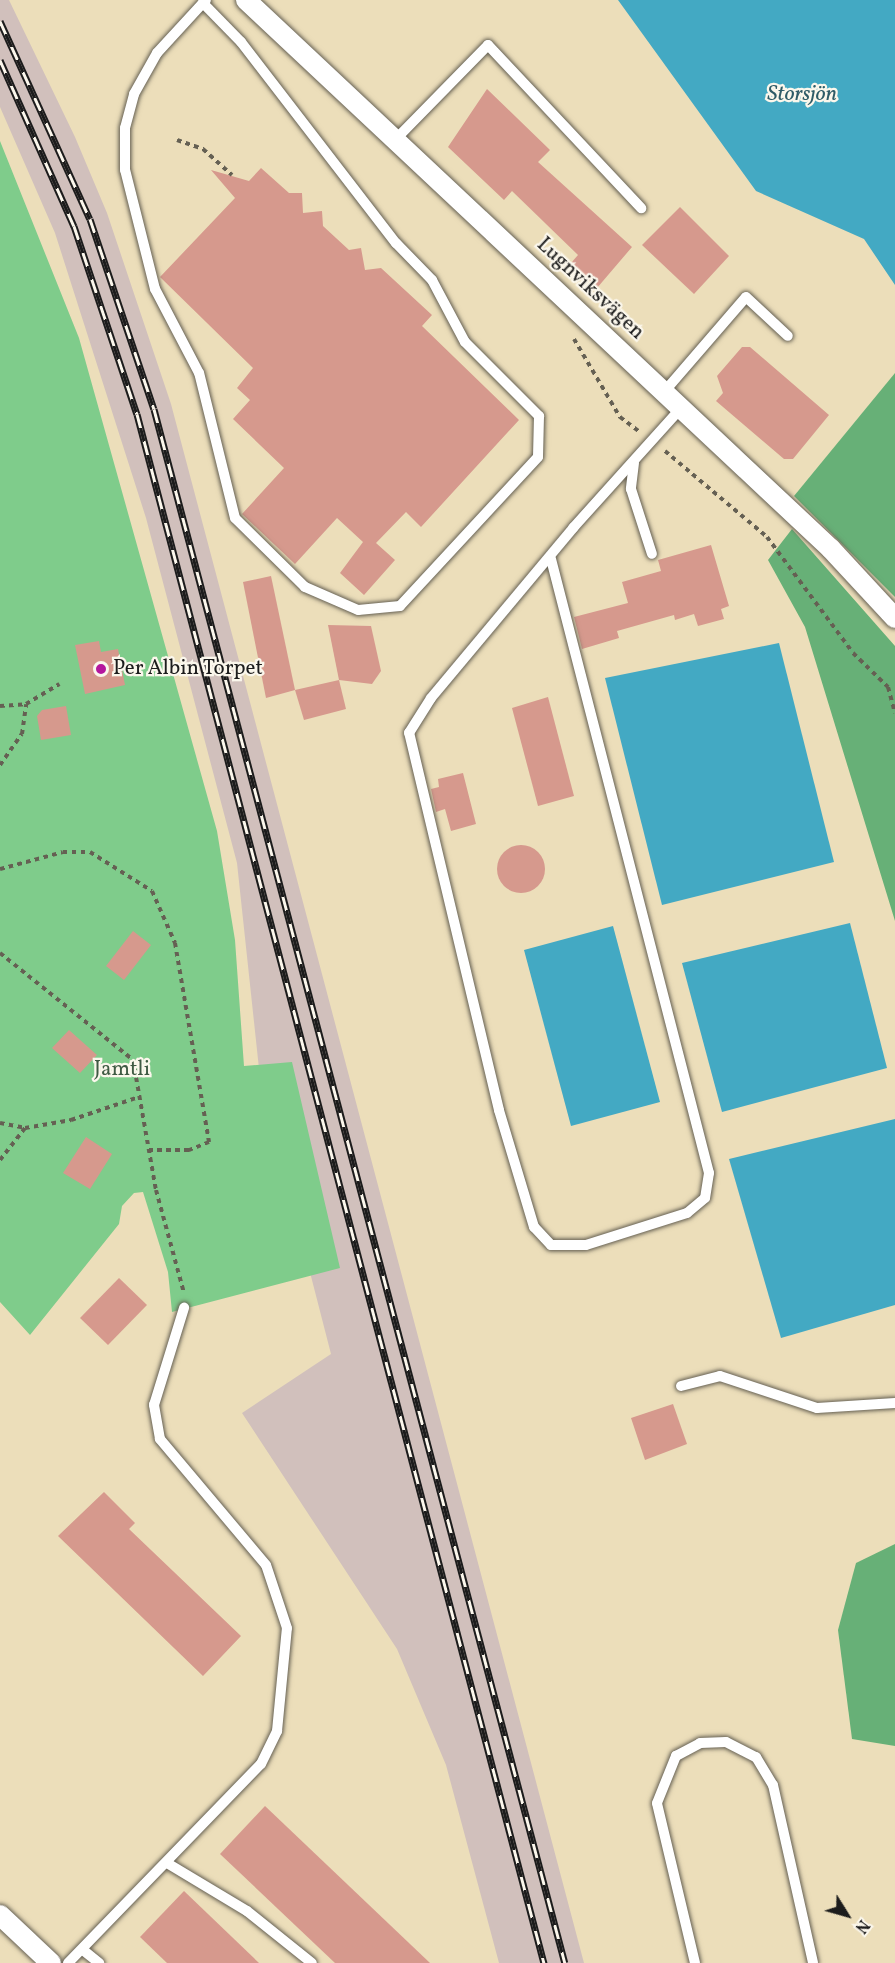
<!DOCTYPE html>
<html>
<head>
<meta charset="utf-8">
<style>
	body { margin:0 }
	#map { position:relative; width:895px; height:1963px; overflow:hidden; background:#ecdeba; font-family:Vollkorn,serif }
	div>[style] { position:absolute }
	.industrial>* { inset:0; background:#d1c0bc }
	.green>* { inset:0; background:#7fcc8b }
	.forest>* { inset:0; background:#67b077 }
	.water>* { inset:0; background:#43a9c3 }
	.building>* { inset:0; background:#d6998d }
	.round { border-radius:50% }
	.path>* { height:4px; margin-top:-2px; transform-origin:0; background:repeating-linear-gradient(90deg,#656053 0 4.5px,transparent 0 9px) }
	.roads { filter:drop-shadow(0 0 2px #656053) drop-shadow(0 0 2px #656053) }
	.lane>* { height:10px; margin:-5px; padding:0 5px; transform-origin:5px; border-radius:5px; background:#fff }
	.street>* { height:20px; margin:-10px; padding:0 10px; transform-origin:10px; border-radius:10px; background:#fff }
	.rail>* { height:7px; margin-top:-3.5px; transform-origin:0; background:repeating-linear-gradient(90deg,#fbf7ec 0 14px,#1c1c1c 0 28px); box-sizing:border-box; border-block:2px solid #1c1c1c }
	.dots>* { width:16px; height:16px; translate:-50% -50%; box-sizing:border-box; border:3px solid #fbf7ec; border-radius:50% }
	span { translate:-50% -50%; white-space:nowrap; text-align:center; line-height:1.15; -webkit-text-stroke:4.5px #fbf7ec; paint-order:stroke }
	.street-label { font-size:21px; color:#1c1c1c }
	.poi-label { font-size:21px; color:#1c1c1c }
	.left { translate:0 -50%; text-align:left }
	.park-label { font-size:21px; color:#3f5a43 }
	.water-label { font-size:22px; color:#2e5b67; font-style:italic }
	.north { position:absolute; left:817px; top:1885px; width:60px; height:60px; -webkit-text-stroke:4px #fbf7ec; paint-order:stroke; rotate:127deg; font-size:16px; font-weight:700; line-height:24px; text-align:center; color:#1c1c1c }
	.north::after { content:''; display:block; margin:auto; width:21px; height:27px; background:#1c1c1c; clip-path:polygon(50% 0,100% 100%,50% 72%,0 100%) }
</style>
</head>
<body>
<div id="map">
	<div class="industrial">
		<div style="clip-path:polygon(0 0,9px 0,75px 137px,107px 213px,171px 404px,584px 1963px,499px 1963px,446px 1765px,397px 1649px,242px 1413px,331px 1354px,260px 1078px,237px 863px,146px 518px,55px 233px,0 107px)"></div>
	</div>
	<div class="green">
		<div style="clip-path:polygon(0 141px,79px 338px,217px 831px,235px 940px,244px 1066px,292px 1062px,340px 1268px,172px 1312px,168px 1272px,143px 1192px,134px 1193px,122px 1206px,119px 1224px,30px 1335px,0 1302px)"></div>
	</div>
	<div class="forest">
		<div style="clip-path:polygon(895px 373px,895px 597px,794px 496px)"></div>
		<div style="clip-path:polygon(792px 529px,895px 646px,895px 921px,805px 627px,768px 560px)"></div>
		<div style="clip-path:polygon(895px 1544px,895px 1746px,852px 1739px,838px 1630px,856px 1563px)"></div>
	</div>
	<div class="water">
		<div style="clip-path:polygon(618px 0,895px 0,895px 285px,864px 239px,756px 191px)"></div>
		<div style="clip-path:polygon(779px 643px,834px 862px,662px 905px,605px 678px)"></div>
		<div style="clip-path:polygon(850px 923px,887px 1068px,722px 1112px,682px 963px)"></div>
		<div style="clip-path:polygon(613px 926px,660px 1102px,571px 1126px,524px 950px)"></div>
		<div style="clip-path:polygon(895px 1119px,895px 1305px,781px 1338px,729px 1159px)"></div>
	</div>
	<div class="building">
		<div style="clip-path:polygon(487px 89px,550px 150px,538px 162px,632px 247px,597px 288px,571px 263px,578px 255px,512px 191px,504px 200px,448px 147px)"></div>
		<div style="clip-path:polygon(261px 168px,289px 193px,302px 193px,303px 213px,322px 211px,323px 226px,349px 250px,361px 248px,365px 270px,381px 268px,432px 315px,422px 326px,519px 420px,421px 527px,406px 512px,376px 543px,395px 560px,364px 595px,340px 573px,363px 542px,337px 518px,295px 564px,242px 514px,284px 468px,233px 419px,250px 400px,237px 388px,253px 368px,160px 277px,235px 198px,211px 170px,249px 181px)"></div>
		<div style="clip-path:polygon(680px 207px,729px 256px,694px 294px,642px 245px)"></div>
		<div style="clip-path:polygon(742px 347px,750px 347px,829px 415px,793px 459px,784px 459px,716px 401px,723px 393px,717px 376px)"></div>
		<div style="clip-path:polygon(711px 545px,729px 606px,721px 609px,724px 619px,698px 626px,694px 614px,675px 620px,674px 615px,617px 631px,619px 638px,582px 649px,574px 617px,628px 603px,622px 582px,661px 571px,658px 560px)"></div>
		<div style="clip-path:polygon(271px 576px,295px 690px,266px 698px,243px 582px)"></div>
		<div style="clip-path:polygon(328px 625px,371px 626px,381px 671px,372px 684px,339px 680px)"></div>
		<div style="clip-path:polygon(99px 641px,101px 652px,118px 649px,125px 685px,85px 694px,75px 645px)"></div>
		<div style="clip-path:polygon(339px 680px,346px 709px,304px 720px,295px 690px)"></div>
		<div style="clip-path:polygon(548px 697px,574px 796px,538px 806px,512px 708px)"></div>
		<div style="clip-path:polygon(66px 706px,71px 735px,41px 740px,37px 716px,42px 710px)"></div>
		<div style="clip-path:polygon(463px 773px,476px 824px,451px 831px,445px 809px,436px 812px,431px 789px,439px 787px,438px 779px)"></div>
		<div class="round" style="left:497px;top:845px;width:48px;height:48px"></div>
		<div style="clip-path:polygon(133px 931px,151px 945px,124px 980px,106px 966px)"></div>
		<div style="clip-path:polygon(69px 1030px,97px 1055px,80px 1073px,52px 1048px)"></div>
		<div style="clip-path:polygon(86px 1137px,112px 1154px,90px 1189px,63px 1173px)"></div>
		<div style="clip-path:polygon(119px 1278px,147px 1305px,108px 1345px,80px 1318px)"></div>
		<div style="clip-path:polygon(673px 1404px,687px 1444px,645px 1460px,631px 1418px)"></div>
		<div style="clip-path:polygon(104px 1492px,135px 1523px,129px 1529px,241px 1636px,203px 1676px,58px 1536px)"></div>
		<div style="clip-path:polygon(265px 1806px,430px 1963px,335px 1963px,220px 1854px)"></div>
		<div style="clip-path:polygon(184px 1891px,259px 1963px,167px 1963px,140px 1937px)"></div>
	</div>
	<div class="path">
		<div style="left:177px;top:140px;width:28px;rotate:19deg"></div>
		<div style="left:203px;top:149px;width:39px;rotate:42deg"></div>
		<div style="left:574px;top:339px;width:91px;rotate:59.5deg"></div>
		<div style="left:620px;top:417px;width:25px;rotate:37deg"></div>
		<div style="left:665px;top:451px;width:133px;rotate:40.1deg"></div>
		<div style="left:767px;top:537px;width:144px;rotate:53.4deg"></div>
		<div style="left:853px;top:653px;width:49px;rotate:44.2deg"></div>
		<div style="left:888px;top:687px;width:27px;rotate:75deg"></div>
		<div style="left:0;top:706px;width:26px;rotate:-4deg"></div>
		<div style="left:26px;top:704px;width:39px;rotate:-31deg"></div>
		<div style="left:0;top:765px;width:38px;rotate:-55deg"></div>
		<div style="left:22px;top:734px;width:30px;rotate:-82deg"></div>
		<div style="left:0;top:869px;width:65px;rotate:-15.1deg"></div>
		<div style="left:63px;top:852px;width:27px"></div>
		<div style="left:90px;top:852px;width:73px;rotate:32.2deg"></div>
		<div style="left:152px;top:891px;width:57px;rotate:66.1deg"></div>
		<div style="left:175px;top:943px;width:202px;rotate:80.3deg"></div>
		<div style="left:209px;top:1142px;width:22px;rotate:158deg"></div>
		<div style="left:189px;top:1150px;width:41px;rotate:180deg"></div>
		<div style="left:0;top:953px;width:171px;rotate:38.8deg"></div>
		<div style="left:133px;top:1060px;width:132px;rotate:80deg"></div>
		<div style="left:156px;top:1190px;width:107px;rotate:74.8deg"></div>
		<div style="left:0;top:1123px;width:25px;rotate:11deg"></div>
		<div style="left:25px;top:1128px;width:47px;rotate:-9.9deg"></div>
		<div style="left:71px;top:1120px;width:72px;rotate:-18.7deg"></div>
		<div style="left:0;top:1160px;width:41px;rotate:-52deg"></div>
	</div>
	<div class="roads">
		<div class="lane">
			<div style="left:203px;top:3px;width:54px;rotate:45.7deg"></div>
			<div style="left:241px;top:42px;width:254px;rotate:52.4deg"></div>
			<div style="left:396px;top:243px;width:52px;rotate:45.8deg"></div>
			<div style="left:432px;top:280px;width:70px;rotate:62deg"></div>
			<div style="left:465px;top:342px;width:105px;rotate:45deg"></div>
			<div style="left:539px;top:416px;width:41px;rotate:91.4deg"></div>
			<div style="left:538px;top:457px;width:203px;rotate:132.8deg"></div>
			<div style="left:400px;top:606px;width:42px;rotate:174.6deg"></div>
			<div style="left:358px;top:610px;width:58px;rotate:-156.5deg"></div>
			<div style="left:305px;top:587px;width:98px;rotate:-135.4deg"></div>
			<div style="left:235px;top:518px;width:149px;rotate:-103.9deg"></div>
			<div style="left:199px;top:373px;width:95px;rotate:-117.6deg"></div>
			<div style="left:155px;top:289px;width:123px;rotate:-104.1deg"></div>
			<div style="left:125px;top:170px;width:42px;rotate:-90deg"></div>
			<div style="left:125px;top:128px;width:35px;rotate:-75deg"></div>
			<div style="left:134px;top:94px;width:47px;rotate:-60.7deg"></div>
			<div style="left:157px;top:53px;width:68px;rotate:-47.4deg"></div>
			<div style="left:203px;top:3px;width:4px;rotate:-45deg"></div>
			<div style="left:395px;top:140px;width:133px;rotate:-45.6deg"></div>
			<div style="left:488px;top:45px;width:224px;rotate:46.8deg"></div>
			<div style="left:664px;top:392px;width:125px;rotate:-49.2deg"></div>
			<div style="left:746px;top:297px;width:57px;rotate:42.9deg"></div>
			<div style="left:634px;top:463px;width:26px;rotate:97deg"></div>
			<div style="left:631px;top:489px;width:68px;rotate:72.1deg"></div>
			<div style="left:551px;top:559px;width:634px;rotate:75.57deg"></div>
			<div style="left:709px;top:1173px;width:25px;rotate:99deg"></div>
			<div style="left:705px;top:1198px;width:23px;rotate:140deg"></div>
			<div style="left:687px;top:1213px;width:106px;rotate:162.4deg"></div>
			<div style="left:586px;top:1245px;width:35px;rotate:180deg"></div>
			<div style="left:551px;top:1245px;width:25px;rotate:-133deg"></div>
			<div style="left:534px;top:1227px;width:122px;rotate:-106.7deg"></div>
			<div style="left:499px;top:1110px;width:388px;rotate:-103.4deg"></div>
			<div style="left:409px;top:733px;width:41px;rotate:-57.8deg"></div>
			<div style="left:431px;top:698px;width:222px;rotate:-50.1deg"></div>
			<div style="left:573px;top:528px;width:161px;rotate:-48deg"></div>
			<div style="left:681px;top:1386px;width:40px;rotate:-14.4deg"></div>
			<div style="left:720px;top:1376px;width:102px;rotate:18.3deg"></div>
			<div style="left:817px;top:1408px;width:78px;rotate:-3.7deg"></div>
			<div style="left:167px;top:1863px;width:93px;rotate:31deg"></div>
			<div style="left:247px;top:1911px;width:83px;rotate:38.7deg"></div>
			<div style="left:83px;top:1950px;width:21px;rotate:39deg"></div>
			<div style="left:68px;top:1963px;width:277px;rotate:-45.9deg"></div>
			<div style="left:261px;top:1764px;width:37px;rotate:-64deg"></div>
			<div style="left:277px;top:1731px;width:103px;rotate:-84.5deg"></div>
			<div style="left:287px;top:1628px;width:66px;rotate:-108.4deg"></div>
			<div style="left:266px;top:1565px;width:165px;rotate:-130.1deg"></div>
			<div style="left:160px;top:1439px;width:35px;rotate:-100deg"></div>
			<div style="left:154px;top:1405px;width:102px;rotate:-72.8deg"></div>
			<div style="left:695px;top:1963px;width:164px;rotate:-103.4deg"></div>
			<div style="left:657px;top:1803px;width:51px;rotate:-68deg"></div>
			<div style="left:676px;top:1756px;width:27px;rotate:-28deg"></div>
			<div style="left:700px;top:1743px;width:26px;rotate:-2deg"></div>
			<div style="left:726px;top:1742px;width:34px;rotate:27deg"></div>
			<div style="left:756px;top:1757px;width:33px;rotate:59deg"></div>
			<div style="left:773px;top:1785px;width:182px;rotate:77.3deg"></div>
		</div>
		<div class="street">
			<div style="left:246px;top:0;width:802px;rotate:43.18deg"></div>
			<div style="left:831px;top:549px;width:94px;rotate:47.2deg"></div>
			<div style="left:0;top:1915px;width:70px;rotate:43.3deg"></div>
		</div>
	</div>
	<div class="rail">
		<div style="left:0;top:21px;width:217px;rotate:65.6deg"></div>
		<div style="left:90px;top:219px;width:200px;rotate:71.4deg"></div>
		<div style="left:154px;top:409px;width:1607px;rotate:75.19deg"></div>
		<div style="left:0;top:60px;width:182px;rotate:66deg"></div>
		<div style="left:74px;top:226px;width:198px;rotate:71.5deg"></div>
		<div style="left:137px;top:414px;width:1602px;rotate:75.28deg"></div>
	</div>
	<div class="dots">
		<div style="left:101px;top:669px;background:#b5179e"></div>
	</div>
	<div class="street-label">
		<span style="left:590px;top:289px;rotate:43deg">Lugnviksvägen</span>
	</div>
	<div class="poi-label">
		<span class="left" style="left:113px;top:669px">Per Albin Torpet</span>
	</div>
	<div class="park-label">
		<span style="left:122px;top:1070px">Jamtli</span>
	</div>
	<div class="water-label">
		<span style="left:802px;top:95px">Storsjön</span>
	</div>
	<div class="north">N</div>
</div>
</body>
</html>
